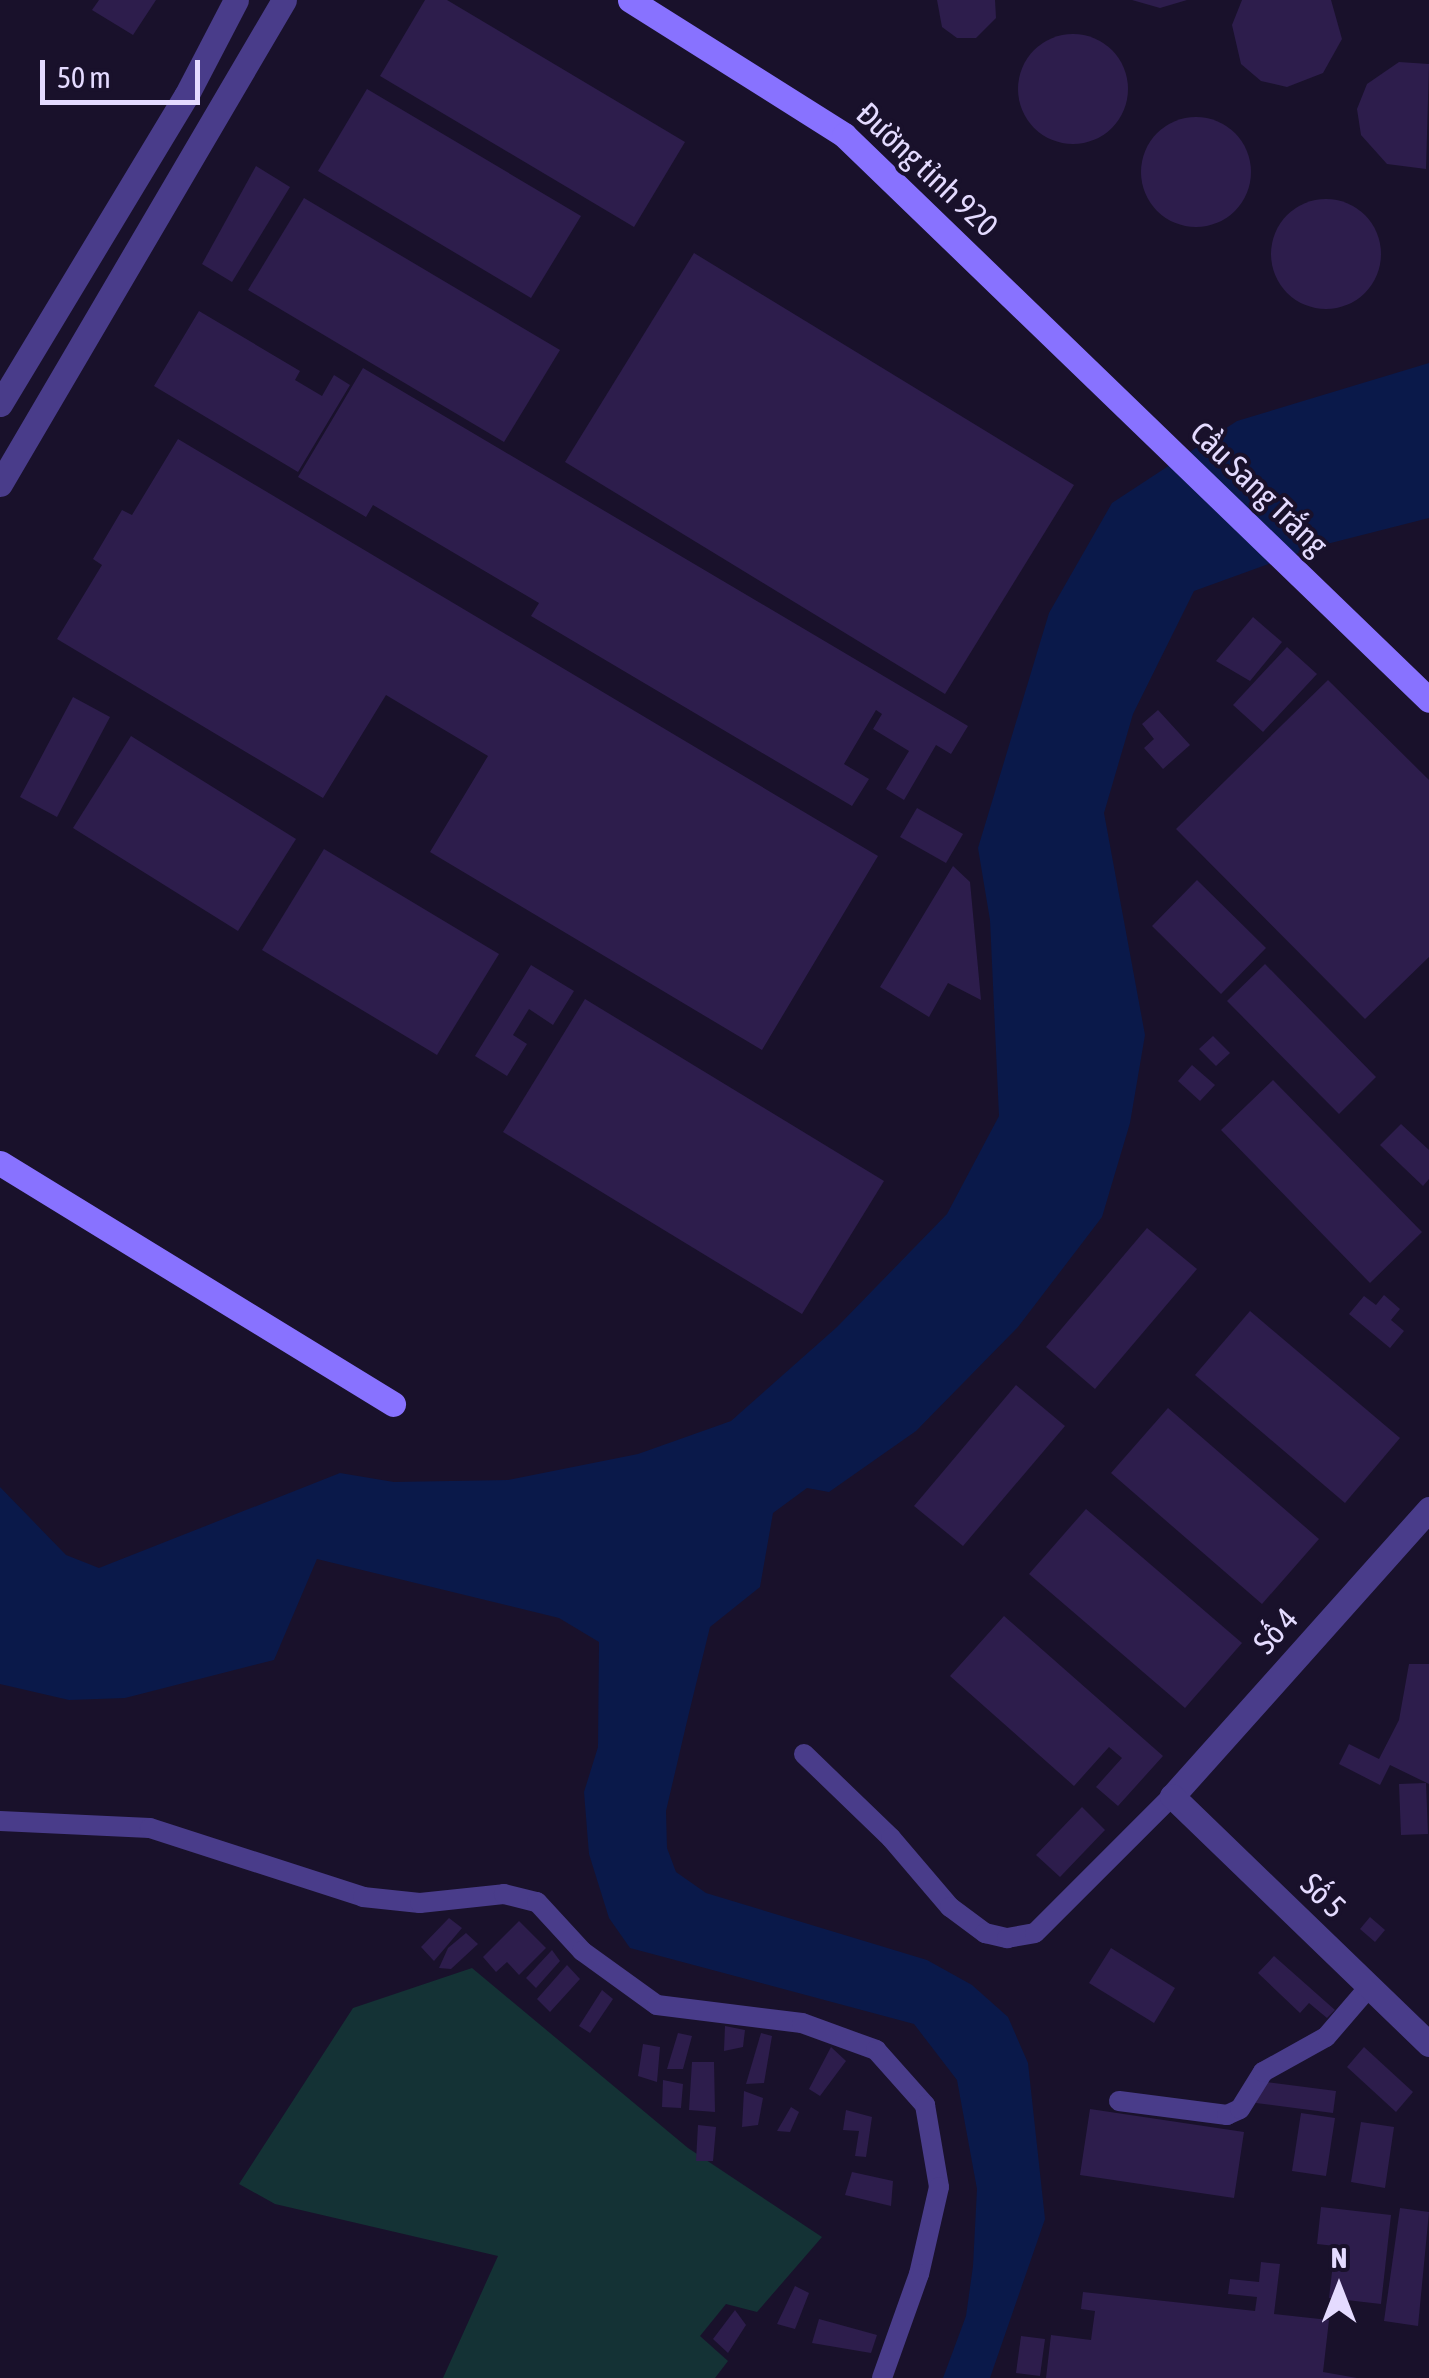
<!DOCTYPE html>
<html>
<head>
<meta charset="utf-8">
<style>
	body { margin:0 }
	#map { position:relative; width:1429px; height:2378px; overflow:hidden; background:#19112b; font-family:"Asap Condensed",sans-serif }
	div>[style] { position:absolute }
	.green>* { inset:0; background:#143235 }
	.water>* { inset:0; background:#0a194a }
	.building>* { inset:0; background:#2d1d4c }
	.round { border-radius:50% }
	.minor>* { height:20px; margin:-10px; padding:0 10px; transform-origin:10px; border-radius:10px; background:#493c8a }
	.tertiary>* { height:25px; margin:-12.5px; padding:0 12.5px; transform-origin:12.5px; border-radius:12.5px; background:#493c8a }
	.secondary>* { height:25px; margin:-12.5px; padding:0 12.5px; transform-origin:12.5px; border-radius:12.5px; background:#8872ff }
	span { translate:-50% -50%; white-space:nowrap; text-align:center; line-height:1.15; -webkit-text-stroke:8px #19112b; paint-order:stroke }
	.street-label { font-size:32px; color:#e4dbff }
	.north { position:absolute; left:1289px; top:2238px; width:100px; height:100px; -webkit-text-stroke:8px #19112b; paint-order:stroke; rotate:0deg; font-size:28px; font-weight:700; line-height:40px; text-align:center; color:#e4dbff }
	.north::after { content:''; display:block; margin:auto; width:35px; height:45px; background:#e4dbff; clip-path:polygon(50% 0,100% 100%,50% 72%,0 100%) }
	.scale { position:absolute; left:40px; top:60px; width:160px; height:45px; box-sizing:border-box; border:5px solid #e4dbff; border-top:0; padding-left:12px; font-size:30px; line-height:35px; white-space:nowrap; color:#e4dbff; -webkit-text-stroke:8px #19112b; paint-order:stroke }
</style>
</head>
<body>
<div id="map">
	<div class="green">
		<div style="clip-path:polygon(472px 1968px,688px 2148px,822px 2237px,757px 2312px,726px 2304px,700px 2336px,728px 2361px,715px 2378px,443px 2378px,498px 2256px,275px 2204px,239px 2184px,353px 2008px)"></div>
	</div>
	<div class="water">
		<div style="clip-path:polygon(1429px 363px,1429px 518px,1315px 547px,1194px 591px,1133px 714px,1104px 813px,1145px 1035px,1130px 1123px,1102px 1217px,1018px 1327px,916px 1431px,829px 1492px,807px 1488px,773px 1513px,760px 1587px,710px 1627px,688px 1717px,666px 1811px,667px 1848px,676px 1872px,706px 1893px,927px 1960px,972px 1985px,1008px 2017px,1028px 2063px,1045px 2219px,990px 2378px,943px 2378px,966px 2316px,973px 2266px,977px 2189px,957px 2080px,914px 2024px,630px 1948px,609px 1918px,589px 1854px,584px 1792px,598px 1747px,599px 1642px,559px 1618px,317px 1559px,274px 1660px,125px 1698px,69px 1700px,0 1684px,0 1487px,66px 1555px,99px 1568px,340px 1473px,394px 1482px,508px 1480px,638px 1454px,731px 1421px,837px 1327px,947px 1214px,999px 1116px,990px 920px,978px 848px,1049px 613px,1112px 503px,1237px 421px)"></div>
	</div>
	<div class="building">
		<div style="clip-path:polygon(99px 0,156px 0,133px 35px,92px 10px)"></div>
		<div style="clip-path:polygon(425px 0,447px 0,685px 142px,634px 227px,380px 76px)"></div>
		<div style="clip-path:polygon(937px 0,995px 0,996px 18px,976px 38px,957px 38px,942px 27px)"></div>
		<div style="clip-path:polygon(1132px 0,1187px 0,1160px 8px)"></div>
		<div style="clip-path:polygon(1331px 0,1342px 39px,1323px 73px,1287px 87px,1261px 81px,1241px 64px,1232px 25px,1242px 0)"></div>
		<div class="round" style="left:1018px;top:34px;width:110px;height:110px"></div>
		<div style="clip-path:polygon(1399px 62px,1429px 64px,1426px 169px,1387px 164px,1361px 135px,1357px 109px,1367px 84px)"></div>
		<div style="clip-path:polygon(367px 89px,581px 216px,531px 298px,318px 171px)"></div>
		<div class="round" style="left:1141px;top:117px;width:110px;height:110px"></div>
		<div style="clip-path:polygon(256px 166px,290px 187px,232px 282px,202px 264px)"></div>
		<div style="clip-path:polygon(304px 198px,560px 350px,504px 442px,248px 290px)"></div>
		<div class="round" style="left:1271px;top:199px;width:110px;height:110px"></div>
		<div style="clip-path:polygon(694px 253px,1074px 485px,945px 694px,565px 462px)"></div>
		<div style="clip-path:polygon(199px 311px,300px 371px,295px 380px,322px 396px,334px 375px,350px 385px,298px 472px,154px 386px)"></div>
		<div style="clip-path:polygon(363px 368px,968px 726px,951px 754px,936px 745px,904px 800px,886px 789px,909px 751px,873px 729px,882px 714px,876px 710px,844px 764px,869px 779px,852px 806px,531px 616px,539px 603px,373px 505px,366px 517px,298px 477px)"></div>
		<div style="clip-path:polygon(178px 439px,878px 856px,762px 1050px,430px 852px,488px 756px,386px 695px,323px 798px,57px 639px,102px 565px,93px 559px,122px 510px,132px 515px)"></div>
		<div style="clip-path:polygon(1253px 617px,1282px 642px,1250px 681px,1216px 661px)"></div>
		<div style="clip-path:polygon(1287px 647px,1317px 674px,1263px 732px,1233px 705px)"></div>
		<div style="clip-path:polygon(1328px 680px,1429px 780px,1429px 957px,1365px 1019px,1176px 829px)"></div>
		<div style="clip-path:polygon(73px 697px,110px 717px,57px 817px,20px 797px)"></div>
		<div style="clip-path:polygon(1158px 710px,1190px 745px,1163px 769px,1144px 748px,1154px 739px,1142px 724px)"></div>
		<div style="clip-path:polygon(131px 736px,296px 839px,238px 931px,73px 828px)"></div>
		<div style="clip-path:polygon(917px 808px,963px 834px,946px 863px,900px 837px)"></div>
		<div style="clip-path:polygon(324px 849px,499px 954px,437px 1055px,262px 950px)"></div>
		<div style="clip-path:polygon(953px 866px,970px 882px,981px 1000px,948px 983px,929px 1017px,880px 987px)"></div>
		<div style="clip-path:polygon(1197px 880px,1266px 948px,1221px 994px,1152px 926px)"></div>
		<div style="clip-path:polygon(1265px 964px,1376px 1077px,1339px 1114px,1227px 1001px)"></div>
		<div style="clip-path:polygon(531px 965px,574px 991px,553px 1025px,529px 1009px,513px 1035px,527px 1044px,507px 1076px,475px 1056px)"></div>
		<div style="clip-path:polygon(585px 999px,884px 1181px,802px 1314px,503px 1132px)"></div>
		<div style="clip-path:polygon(1213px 1036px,1230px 1053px,1216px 1066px,1199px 1049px)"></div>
		<div style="clip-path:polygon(1192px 1065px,1215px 1085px,1200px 1101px,1178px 1081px)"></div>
		<div style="clip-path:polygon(1273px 1080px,1422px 1232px,1370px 1283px,1221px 1130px)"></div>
		<div style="clip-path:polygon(1401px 1124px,1429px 1150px,1429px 1179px,1423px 1186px,1380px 1145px)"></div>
		<div style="clip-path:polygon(1147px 1228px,1197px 1269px,1095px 1389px,1046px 1347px)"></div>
		<div style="clip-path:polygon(1384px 1295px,1400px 1309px,1391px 1320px,1404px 1331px,1390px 1348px,1349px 1314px,1364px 1296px,1376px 1305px)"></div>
		<div style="clip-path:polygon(1250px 1311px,1400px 1438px,1345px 1503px,1195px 1375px)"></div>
		<div style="clip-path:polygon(1016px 1385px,1065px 1426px,963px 1546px,914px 1506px)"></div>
		<div style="clip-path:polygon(1168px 1408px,1319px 1539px,1262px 1604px,1111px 1473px)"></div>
		<div style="clip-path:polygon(1086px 1509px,1242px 1643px,1185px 1708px,1029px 1574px)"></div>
		<div style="clip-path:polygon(1004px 1616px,1163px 1756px,1118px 1806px,1096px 1787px,1122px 1758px,1109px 1747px,1074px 1786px,950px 1676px)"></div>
		<div style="clip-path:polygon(1409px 1664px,1429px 1664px,1429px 1784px,1390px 1765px,1380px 1785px,1339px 1764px,1349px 1744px,1379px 1759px,1399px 1720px)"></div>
		<div style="clip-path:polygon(1426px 1783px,1428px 1834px,1401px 1835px,1399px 1784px)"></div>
		<div style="clip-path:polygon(1082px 1807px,1105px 1830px,1060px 1877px,1036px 1855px)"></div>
		<div style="clip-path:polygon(1370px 1917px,1385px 1930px,1375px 1942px,1360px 1929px)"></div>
		<div style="clip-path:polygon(449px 1918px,462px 1928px,434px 1961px,421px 1947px)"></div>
		<div style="clip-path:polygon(519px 1921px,546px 1948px,519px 1975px,507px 1962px,496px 1972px,483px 1957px)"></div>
		<div style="clip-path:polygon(466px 1933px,478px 1944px,451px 1969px,439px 1968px,448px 1948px)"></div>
		<div style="clip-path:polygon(1111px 1948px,1175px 1988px,1154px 2023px,1089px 1983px)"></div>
		<div style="clip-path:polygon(552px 1950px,560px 1961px,536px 1988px,526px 1978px)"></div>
		<div style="clip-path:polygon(1274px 1956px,1335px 2010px,1327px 2018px,1309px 2003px,1300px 2013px,1258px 1973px)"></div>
		<div style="clip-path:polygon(567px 1965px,580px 1979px,550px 2012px,537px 1999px)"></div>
		<div style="clip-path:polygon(602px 1990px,613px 1999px,590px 2033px,579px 2026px)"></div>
		<div style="clip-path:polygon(725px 2026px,745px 2030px,743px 2047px,724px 2051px)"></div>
		<div style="clip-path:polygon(678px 2033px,692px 2036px,683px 2069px,667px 2069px)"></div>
		<div style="clip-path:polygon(761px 2033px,772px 2036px,764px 2083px,746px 2084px)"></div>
		<div style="clip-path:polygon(643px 2044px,660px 2047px,657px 2082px,638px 2076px)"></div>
		<div style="clip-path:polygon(831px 2047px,846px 2061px,820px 2096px,809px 2089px)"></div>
		<div style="clip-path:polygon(1364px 2047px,1413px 2092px,1396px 2112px,1347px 2067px)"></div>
		<div style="clip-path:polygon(692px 2062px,714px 2062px,715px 2112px,689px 2110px)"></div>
		<div style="clip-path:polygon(663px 2080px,683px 2084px,681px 2108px,662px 2107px)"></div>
		<div style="clip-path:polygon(1258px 2081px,1336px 2091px,1333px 2113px,1256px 2103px)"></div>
		<div style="clip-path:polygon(744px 2091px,763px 2098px,758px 2125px,742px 2127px)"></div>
		<div style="clip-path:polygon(791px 2107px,799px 2112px,790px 2132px,777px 2131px)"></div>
		<div style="clip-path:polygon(1090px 2109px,1244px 2132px,1234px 2198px,1080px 2175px)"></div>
		<div style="clip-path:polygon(846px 2110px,872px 2117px,866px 2157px,855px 2156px,859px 2131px,843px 2130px)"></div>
		<div style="clip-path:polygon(1301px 2113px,1335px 2118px,1326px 2176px,1292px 2171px)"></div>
		<div style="clip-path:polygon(1361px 2122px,1394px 2127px,1385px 2188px,1351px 2182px)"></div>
		<div style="clip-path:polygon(698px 2125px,716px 2127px,713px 2161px,696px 2161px)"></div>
		<div style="clip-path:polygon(852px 2172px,893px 2181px,891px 2206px,845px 2195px)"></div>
		<div style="clip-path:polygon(1321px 2207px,1391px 2215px,1381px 2304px,1329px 2298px,1335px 2246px,1317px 2244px)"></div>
		<div style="clip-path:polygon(1400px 2208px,1429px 2212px,1418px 2326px,1384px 2321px)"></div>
		<div style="clip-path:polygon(1261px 2262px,1280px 2264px,1274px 2314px,1329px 2320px,1323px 2372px,1357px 2378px,1046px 2378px,1051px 2335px,1091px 2340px,1095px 2311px,1081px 2309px,1083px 2292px,1255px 2311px,1257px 2297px,1228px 2294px,1230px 2279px,1259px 2282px)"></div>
		<div style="clip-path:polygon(795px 2286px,809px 2293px,795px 2329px,777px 2324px)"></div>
		<div style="clip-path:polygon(735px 2310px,746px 2325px,728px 2353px,713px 2339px)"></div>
		<div style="clip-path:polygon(819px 2319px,877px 2335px,871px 2353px,812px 2343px)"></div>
		<div style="clip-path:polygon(1021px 2336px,1045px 2339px,1040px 2376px,1016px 2373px)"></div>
	</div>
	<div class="minor">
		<div style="left:804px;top:1754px;width:121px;rotate:44deg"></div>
		<div style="left:891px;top:1838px;width:91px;rotate:49.5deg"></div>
		<div style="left:950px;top:1907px;width:44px;rotate:36.6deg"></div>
		<div style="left:985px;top:1933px;width:23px;rotate:13deg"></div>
		<div style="left:1007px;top:1938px;width:28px;rotate:-10deg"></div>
		<div style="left:1035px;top:1933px;width:194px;rotate:-45deg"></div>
		<div style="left:0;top:1821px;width:150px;rotate:2.7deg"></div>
		<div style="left:150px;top:1828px;width:224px;rotate:17.9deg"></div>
		<div style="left:363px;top:1897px;width:57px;rotate:6deg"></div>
		<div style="left:420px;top:1903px;width:84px;rotate:-6.1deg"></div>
		<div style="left:504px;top:1894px;width:34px;rotate:14deg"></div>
		<div style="left:537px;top:1902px;width:67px;rotate:47.4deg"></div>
		<div style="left:582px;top:1951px;width:92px;rotate:35.8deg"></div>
		<div style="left:657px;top:2005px;width:146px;rotate:7.1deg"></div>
		<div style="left:802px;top:2023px;width:79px;rotate:20deg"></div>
		<div style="left:876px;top:2050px;width:74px;rotate:48.3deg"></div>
		<div style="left:925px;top:2105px;width:83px;rotate:80.3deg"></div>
		<div style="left:939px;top:2187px;width:89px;rotate:102.9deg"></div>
		<div style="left:919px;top:2274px;width:110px;rotate:109.6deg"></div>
		<div style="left:1119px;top:2101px;width:109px;rotate:7.4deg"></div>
		<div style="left:1227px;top:2115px;width:14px;rotate:-25deg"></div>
		<div style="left:1240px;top:2109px;width:44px;rotate:-58.1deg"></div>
		<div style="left:1263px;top:2072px;width:72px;rotate:-29.1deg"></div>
		<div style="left:1326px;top:2037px;width:66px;rotate:-49.3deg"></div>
	</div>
	<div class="tertiary">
		<div style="left:0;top:404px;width:360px;rotate:-58.9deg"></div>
		<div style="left:186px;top:96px;width:108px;rotate:-62.5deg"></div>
		<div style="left:0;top:484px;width:561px;rotate:-59.6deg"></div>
		<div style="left:1429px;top:1509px;width:385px;rotate:131.8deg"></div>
		<div style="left:1172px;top:1796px;width:357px;rotate:44deg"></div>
	</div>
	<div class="secondary">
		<div style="left:630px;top:0;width:253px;rotate:32.2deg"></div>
		<div style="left:844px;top:135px;width:813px;rotate:44deg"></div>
		<div style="left:0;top:1163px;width:461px;rotate:31.5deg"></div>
	</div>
	<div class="street-label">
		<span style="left:927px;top:170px;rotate:43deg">Đường tỉnh 920</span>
		<span style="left:1259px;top:489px;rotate:44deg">Cầu Sang Trắng</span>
		<span style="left:1276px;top:1631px;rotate:-48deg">Số 4</span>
		<span style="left:1323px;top:1896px;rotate:44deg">Số 5</span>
	</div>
	<div class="north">N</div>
	<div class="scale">50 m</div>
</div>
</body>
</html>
